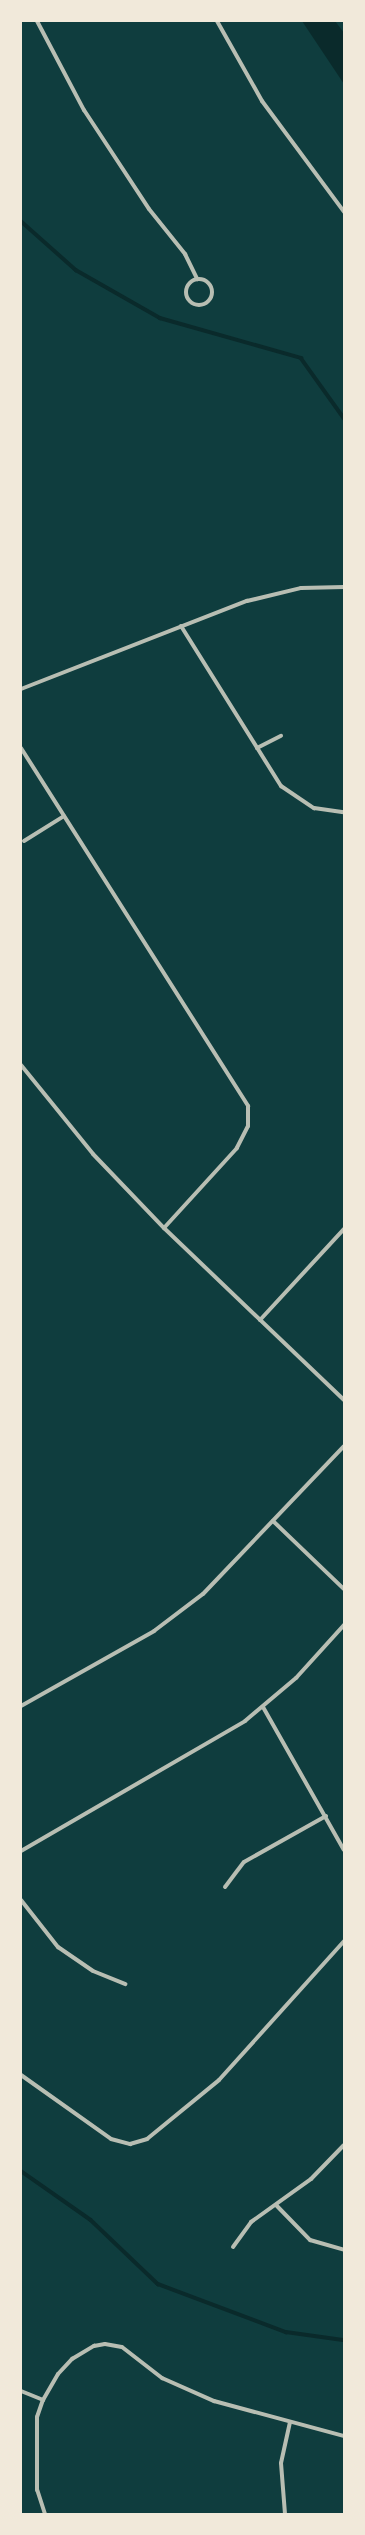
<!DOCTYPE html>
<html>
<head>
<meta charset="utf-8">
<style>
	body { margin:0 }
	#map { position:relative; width:365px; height:2535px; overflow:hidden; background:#0f3d3e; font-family:"Zilla Slab",serif }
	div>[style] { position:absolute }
	.water>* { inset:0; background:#0a2a2b }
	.stream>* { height:3.5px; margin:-1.75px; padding:0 1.75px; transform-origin:1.75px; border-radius:1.75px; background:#0a2a2b }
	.minor>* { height:4px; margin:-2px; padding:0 2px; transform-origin:2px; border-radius:2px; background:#b8beb3 }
	.minor>.ring { margin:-2px; padding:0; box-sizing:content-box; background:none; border:4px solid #b8beb3; border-radius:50% }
	span { translate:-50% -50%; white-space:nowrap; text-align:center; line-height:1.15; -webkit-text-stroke:3.5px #f1e9da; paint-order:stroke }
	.frame { position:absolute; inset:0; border:22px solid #f1e9da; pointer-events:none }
</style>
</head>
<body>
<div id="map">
	<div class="water">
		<div style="clip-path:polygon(302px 21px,335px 21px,344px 33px,344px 84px)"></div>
	</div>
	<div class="stream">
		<div style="left:21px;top:221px;width:74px;rotate:41.7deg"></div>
		<div style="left:76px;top:270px;width:97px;rotate:29.7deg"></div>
		<div style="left:160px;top:318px;width:147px;rotate:15.8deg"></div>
		<div style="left:301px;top:358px;width:74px;rotate:54.4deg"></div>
		<div style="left:21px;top:2171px;width:85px;rotate:35deg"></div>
		<div style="left:91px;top:2220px;width:93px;rotate:43.7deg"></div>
		<div style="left:158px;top:2284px;width:137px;rotate:20.6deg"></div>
		<div style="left:286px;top:2332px;width:59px;rotate:7.9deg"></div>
	</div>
	<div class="minor">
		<div style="left:37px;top:21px;width:101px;rotate:62.2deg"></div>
		<div style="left:84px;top:110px;width:118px;rotate:56.7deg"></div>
		<div style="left:149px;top:209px;width:58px;rotate:51.3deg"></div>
		<div style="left:185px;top:254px;width:28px;rotate:64deg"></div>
		<div style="left:217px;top:21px;width:92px;rotate:60.6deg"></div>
		<div style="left:262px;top:101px;width:138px;rotate:53.5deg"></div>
		<div class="ring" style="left:186px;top:279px;width:22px;height:22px"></div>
		<div style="left:181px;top:626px;width:189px;rotate:58deg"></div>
		<div style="left:281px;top:786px;width:40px;rotate:34deg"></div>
		<div style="left:314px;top:808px;width:30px;rotate:8deg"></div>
		<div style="left:21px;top:689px;width:243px;rotate:-21.3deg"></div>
		<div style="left:247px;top:601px;width:56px;rotate:-13.5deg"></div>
		<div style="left:301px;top:588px;width:43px;rotate:-1.3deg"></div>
		<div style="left:21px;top:748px;width:424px;rotate:57.6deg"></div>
		<div style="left:248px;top:1106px;width:20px;rotate:90deg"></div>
		<div style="left:248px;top:1126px;width:25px;rotate:117deg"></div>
		<div style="left:237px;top:1148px;width:108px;rotate:132.4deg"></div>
		<div style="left:257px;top:748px;width:27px;rotate:-27deg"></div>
		<div style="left:24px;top:841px;width:47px;rotate:-32deg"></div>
		<div style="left:21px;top:1065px;width:114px;rotate:51deg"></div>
		<div style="left:93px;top:1154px;width:103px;rotate:46.2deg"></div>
		<div style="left:164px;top:1228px;width:249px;rotate:43.7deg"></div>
		<div style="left:260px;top:1320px;width:124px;rotate:-47.3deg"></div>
		<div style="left:273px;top:1521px;width:98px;rotate:43.8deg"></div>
		<div style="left:21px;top:1706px;width:153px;rotate:-29.4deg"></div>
		<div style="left:154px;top:1631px;width:61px;rotate:-37.1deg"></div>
		<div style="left:203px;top:1594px;width:204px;rotate:-46.4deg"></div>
		<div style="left:263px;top:1707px;width:164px;rotate:60.5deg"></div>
		<div style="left:21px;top:1851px;width:259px;rotate:-30.1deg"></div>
		<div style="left:245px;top:1721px;width:67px;rotate:-40.1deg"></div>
		<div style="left:296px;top:1678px;width:72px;rotate:-47.8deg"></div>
		<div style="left:225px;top:1887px;width:31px;rotate:-53deg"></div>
		<div style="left:244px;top:1862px;width:94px;rotate:-29.3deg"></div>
		<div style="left:21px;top:1900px;width:60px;rotate:51.8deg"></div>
		<div style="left:58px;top:1947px;width:42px;rotate:34.4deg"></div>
		<div style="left:93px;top:1971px;width:35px;rotate:22deg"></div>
		<div style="left:21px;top:2075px;width:110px;rotate:35.4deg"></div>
		<div style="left:111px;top:2139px;width:20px;rotate:15deg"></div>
		<div style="left:130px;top:2144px;width:18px;rotate:-16deg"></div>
		<div style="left:147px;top:2139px;width:93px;rotate:-39.3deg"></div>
		<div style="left:219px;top:2080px;width:187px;rotate:-48deg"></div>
		<div style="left:276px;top:2205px;width:49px;rotate:45.8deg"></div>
		<div style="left:310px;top:2240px;width:35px;rotate:16deg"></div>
		<div style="left:233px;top:2247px;width:31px;rotate:-54deg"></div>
		<div style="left:251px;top:2222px;width:74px;rotate:-35.6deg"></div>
		<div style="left:311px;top:2179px;width:47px;rotate:-45.9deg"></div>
		<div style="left:21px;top:2391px;width:24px;rotate:22deg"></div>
		<div style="left:45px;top:2514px;width:25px;rotate:-108deg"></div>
		<div style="left:37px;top:2490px;width:73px;rotate:-90deg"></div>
		<div style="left:37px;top:2417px;width:18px;rotate:-71deg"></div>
		<div style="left:43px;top:2400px;width:30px;rotate:-60deg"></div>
		<div style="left:58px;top:2374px;width:21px;rotate:-47deg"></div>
		<div style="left:72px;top:2359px;width:26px;rotate:-31deg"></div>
		<div style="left:94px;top:2346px;width:11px;rotate:-10deg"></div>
		<div style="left:105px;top:2344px;width:17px;rotate:10deg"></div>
		<div style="left:122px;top:2347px;width:51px;rotate:37.8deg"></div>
		<div style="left:162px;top:2378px;width:57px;rotate:23.9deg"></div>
		<div style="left:214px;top:2401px;width:135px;rotate:15.1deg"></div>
		<div style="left:285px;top:2514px;width:51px;rotate:-94.5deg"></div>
		<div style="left:281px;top:2463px;width:42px;rotate:-77.6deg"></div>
	</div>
	<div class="frame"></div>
</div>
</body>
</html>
